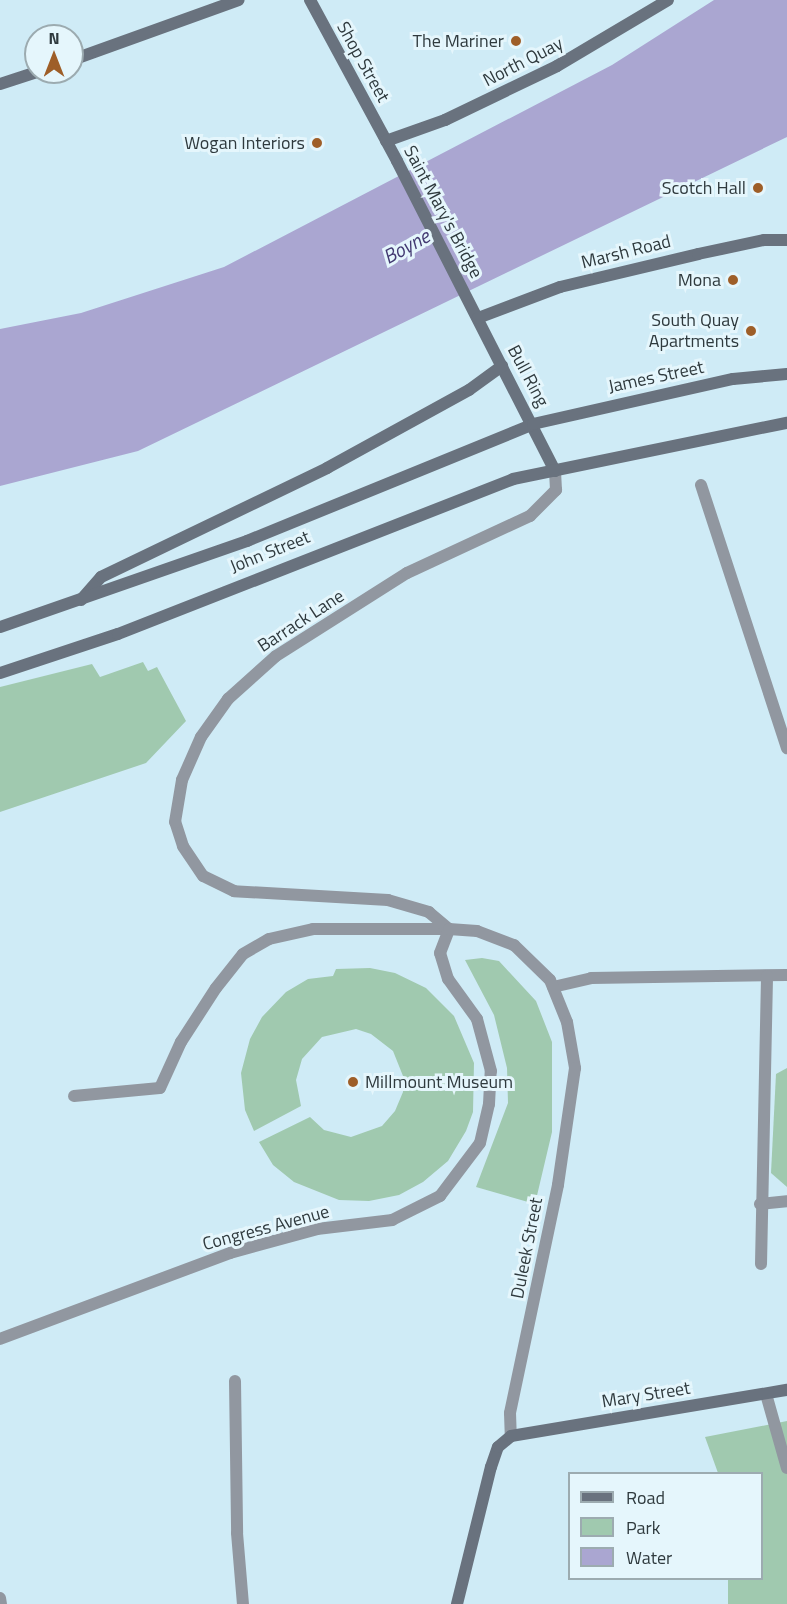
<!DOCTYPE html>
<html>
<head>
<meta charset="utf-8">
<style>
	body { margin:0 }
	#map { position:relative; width:787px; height:1604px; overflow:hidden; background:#cfebf6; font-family:"Titillium Web",sans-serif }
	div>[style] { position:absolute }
	.green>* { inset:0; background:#a0c9af }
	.water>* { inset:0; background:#aaa6d1 }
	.lane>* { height:12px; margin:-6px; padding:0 6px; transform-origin:6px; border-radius:6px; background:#9197a0 }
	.street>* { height:12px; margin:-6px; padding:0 6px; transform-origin:6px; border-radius:6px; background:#9197a0 }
	.secondary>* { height:12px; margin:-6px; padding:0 6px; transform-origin:6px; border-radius:6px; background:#69727e }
	.dots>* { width:16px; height:16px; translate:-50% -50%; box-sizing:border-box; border:3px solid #e5f6fc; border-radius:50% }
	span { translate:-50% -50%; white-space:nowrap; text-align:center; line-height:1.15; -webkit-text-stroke:6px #e5f6fc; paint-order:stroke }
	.poi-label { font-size:18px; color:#2f3a3e }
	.right { translate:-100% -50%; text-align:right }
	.left { translate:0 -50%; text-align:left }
	.street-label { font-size:18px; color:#2f3a3e }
	.water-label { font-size:20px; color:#423971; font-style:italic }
	.legend { position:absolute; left:568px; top:1472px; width:195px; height:108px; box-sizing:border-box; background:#e5f6fc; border:2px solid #9cabb0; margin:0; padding:8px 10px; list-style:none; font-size:18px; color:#2f3a3e }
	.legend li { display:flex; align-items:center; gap:12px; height:30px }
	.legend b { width:30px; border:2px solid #9cabb0 }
	.north { position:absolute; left:24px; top:24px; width:60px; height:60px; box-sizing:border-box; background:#e5f6fc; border:2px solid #9cabb0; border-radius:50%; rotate:0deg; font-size:16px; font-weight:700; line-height:24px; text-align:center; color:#2f3a3e }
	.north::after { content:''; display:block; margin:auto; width:21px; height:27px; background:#9e5e28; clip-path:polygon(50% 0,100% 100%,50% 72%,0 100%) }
</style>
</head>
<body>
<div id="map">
	<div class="green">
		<div style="clip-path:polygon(143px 662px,148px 671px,157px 667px,186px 721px,146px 763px,0 812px,0 687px,92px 664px,100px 677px)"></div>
		<div style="clip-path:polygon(482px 958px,499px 961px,536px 1001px,552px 1042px,552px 1132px,535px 1204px,476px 1187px,508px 1103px,507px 1068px,494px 1015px,465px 960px)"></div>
		<div style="clip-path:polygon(370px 968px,395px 973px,426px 988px,454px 1016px,474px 1063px,473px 1112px,466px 1131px,448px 1161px,423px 1182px,399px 1195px,369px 1201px,339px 1200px,294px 1182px,273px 1165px,259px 1142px,310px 1117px,324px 1130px,351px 1137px,382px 1126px,395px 1111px,403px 1092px,403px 1076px,393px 1051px,371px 1034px,356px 1029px,322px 1037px,302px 1059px,296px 1080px,301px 1106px,254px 1131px,245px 1110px,241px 1073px,250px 1039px,262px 1017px,286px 992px,308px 979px,333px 976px,336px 969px)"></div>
		<div style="clip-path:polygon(787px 1068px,787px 1187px,771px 1173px,776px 1074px)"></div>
		<div style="clip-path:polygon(787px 1421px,787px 1604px,728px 1604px,728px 1579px,762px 1578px,762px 1474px,718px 1473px,705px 1437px)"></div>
	</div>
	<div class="water">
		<div style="clip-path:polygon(714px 0,787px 0,787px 137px,138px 451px,0 486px,0 329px,81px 313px,224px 267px,612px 65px)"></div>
	</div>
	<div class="lane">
		<div style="left:74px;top:1096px;width:86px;rotate:-5.3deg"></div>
		<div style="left:160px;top:1088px;width:51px;rotate:-65.5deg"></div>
		<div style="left:181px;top:1042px;width:64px;rotate:-57.1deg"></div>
		<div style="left:216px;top:988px;width:43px;rotate:-51.5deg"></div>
		<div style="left:243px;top:954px;width:30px;rotate:-30deg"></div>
		<div style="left:269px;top:939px;width:45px;rotate:-12.8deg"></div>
		<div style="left:313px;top:929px;width:136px"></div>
		<div style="left:235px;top:1381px;width:152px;rotate:89.2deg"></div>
		<div style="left:237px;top:1533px;width:71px;rotate:85.2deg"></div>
		<div style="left:766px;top:1394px;width:77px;rotate:74.2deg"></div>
	</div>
	<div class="street">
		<div style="left:701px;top:485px;width:277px;rotate:71.9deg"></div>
		<div style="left:449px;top:929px;width:26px;rotate:-140deg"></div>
		<div style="left:429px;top:912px;width:43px;rotate:-163.7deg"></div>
		<div style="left:388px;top:900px;width:154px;rotate:-176.7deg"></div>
		<div style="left:234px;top:891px;width:34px;rotate:-154deg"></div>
		<div style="left:203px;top:876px;width:36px;rotate:-124deg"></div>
		<div style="left:183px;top:846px;width:25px;rotate:-108deg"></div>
		<div style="left:175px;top:822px;width:43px;rotate:-80.5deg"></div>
		<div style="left:182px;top:780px;width:47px;rotate:-66.2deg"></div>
		<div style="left:201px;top:737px;width:47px;rotate:-54.6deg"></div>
		<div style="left:228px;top:699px;width:64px;rotate:-41.9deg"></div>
		<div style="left:276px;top:656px;width:155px;rotate:-32.4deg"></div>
		<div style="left:407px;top:573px;width:136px;rotate:-24.9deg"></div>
		<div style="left:530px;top:516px;width:37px;rotate:-45deg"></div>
		<div style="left:556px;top:490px;width:19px;rotate:-93deg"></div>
		<div style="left:553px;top:987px;width:39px;rotate:-13deg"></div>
		<div style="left:591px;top:978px;width:196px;rotate:-0.9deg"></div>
		<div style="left:760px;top:1204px;width:27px;rotate:-6deg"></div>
		<div style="left:761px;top:1264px;width:288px;rotate:-88.8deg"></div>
		<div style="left:0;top:1339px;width:246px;rotate:-20.5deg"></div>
		<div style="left:230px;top:1253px;width:90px;rotate:-15.4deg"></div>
		<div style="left:317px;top:1229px;width:76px;rotate:-6.8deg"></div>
		<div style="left:392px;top:1220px;width:54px;rotate:-26.6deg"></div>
		<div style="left:440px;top:1196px;width:66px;rotate:-53deg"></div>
		<div style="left:480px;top:1143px;width:40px;rotate:-77deg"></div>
		<div style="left:489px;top:1104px;width:33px;rotate:-87deg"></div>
		<div style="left:491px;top:1071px;width:54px;rotate:-105.1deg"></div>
		<div style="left:477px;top:1019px;width:49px;rotate:-125.9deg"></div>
		<div style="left:448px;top:979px;width:27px;rotate:-107deg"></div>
		<div style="left:440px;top:953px;width:26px;rotate:-69deg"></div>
		<div style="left:449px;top:929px;width:28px;rotate:4deg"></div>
		<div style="left:477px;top:931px;width:40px;rotate:21deg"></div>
		<div style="left:514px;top:945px;width:50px;rotate:44.2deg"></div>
		<div style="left:550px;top:980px;width:45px;rotate:68deg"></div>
		<div style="left:567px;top:1022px;width:47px;rotate:80.1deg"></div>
		<div style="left:575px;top:1068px;width:118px;rotate:98.3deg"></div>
		<div style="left:558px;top:1185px;width:233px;rotate:101.9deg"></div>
		<div style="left:510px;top:1413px;width:23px;rotate:88deg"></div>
		<div style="left:0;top:1598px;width:6px;rotate:81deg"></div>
	</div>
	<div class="secondary">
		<div style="left:310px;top:0;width:183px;rotate:61.6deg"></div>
		<div style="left:397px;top:161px;width:348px;rotate:63deg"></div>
		<div style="left:72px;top:60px;width:177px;rotate:-19.8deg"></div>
		<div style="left:0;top:84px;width:38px;rotate:-18deg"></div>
		<div style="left:386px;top:141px;width:63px;rotate:-19.6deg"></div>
		<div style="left:445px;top:120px;width:124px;rotate:-25.7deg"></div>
		<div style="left:557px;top:66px;width:129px;rotate:-30.7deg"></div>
		<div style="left:478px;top:318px;width:88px;rotate:-20.7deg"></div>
		<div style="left:560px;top:287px;width:142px;rotate:-13.4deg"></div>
		<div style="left:698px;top:254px;width:67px;rotate:-12deg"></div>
		<div style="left:764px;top:240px;width:23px"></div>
		<div style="left:81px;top:600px;width:30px;rotate:-49deg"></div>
		<div style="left:101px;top:577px;width:251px;rotate:-25.7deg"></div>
		<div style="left:327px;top:468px;width:162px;rotate:-28.8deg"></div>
		<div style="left:469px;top:390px;width:41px;rotate:-36deg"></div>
		<div style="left:0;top:627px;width:262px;rotate:-19.2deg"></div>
		<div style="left:247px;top:541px;width:309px;rotate:-22.2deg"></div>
		<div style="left:533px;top:424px;width:205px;rotate:-12.7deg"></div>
		<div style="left:733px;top:379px;width:54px;rotate:-5.3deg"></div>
		<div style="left:0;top:673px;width:124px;rotate:-18.3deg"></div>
		<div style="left:118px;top:634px;width:424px;rotate:-21.4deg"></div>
		<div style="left:513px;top:479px;width:280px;rotate:-11.6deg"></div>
		<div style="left:457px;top:1604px;width:141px;rotate:-76.1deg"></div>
		<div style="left:491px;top:1467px;width:21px;rotate:-71deg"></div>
		<div style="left:498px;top:1447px;width:17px;rotate:-40deg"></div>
		<div style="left:511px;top:1436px;width:280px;rotate:-9.5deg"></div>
	</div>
	<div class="dots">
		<div style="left:516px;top:41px;background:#9e5e28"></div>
		<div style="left:317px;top:143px;background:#9e5e28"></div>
		<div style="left:758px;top:188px;background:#9e5e28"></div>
		<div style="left:733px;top:280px;background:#9e5e28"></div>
		<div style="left:751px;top:331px;background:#9e5e28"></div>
		<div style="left:353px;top:1082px;background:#9e5e28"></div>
	</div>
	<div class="poi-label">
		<span class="right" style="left:504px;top:41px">The Mariner</span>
		<span class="right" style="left:305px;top:143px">Wogan Interiors</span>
		<span class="right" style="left:746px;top:188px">Scotch Hall</span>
		<span class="right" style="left:721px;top:280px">Mona</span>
		<span class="right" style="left:739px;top:331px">South Quay<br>Apartments</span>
		<span class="left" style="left:365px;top:1082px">Millmount Museum</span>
	</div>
	<div class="street-label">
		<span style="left:363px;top:62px;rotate:61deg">Shop Street</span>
		<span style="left:523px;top:62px;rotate:-27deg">North Quay</span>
		<span style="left:443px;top:212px;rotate:62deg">Saint Mary's Bridge</span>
		<span style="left:626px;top:252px;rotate:-14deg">Marsh Road</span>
		<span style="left:528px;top:376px;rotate:62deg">Bull Ring</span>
		<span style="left:656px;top:377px;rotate:-12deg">James Street</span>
		<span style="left:270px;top:552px;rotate:-22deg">John Street</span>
		<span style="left:301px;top:621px;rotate:-33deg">Barrack Lane</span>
		<span style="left:266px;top:1228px;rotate:-15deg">Congress Avenue</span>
		<span style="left:527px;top:1248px;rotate:-79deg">Duleek Street</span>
		<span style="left:646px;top:1395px;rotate:-9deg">Mary Street</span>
	</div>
	<div class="water-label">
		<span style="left:406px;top:246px;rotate:-29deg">Boyne</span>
	</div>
	<ul class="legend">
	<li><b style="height:8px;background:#69727e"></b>Road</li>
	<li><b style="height:16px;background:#a0c9af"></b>Park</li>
	<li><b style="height:16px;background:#aaa6d1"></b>Water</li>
	</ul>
	<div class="north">N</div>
</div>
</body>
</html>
